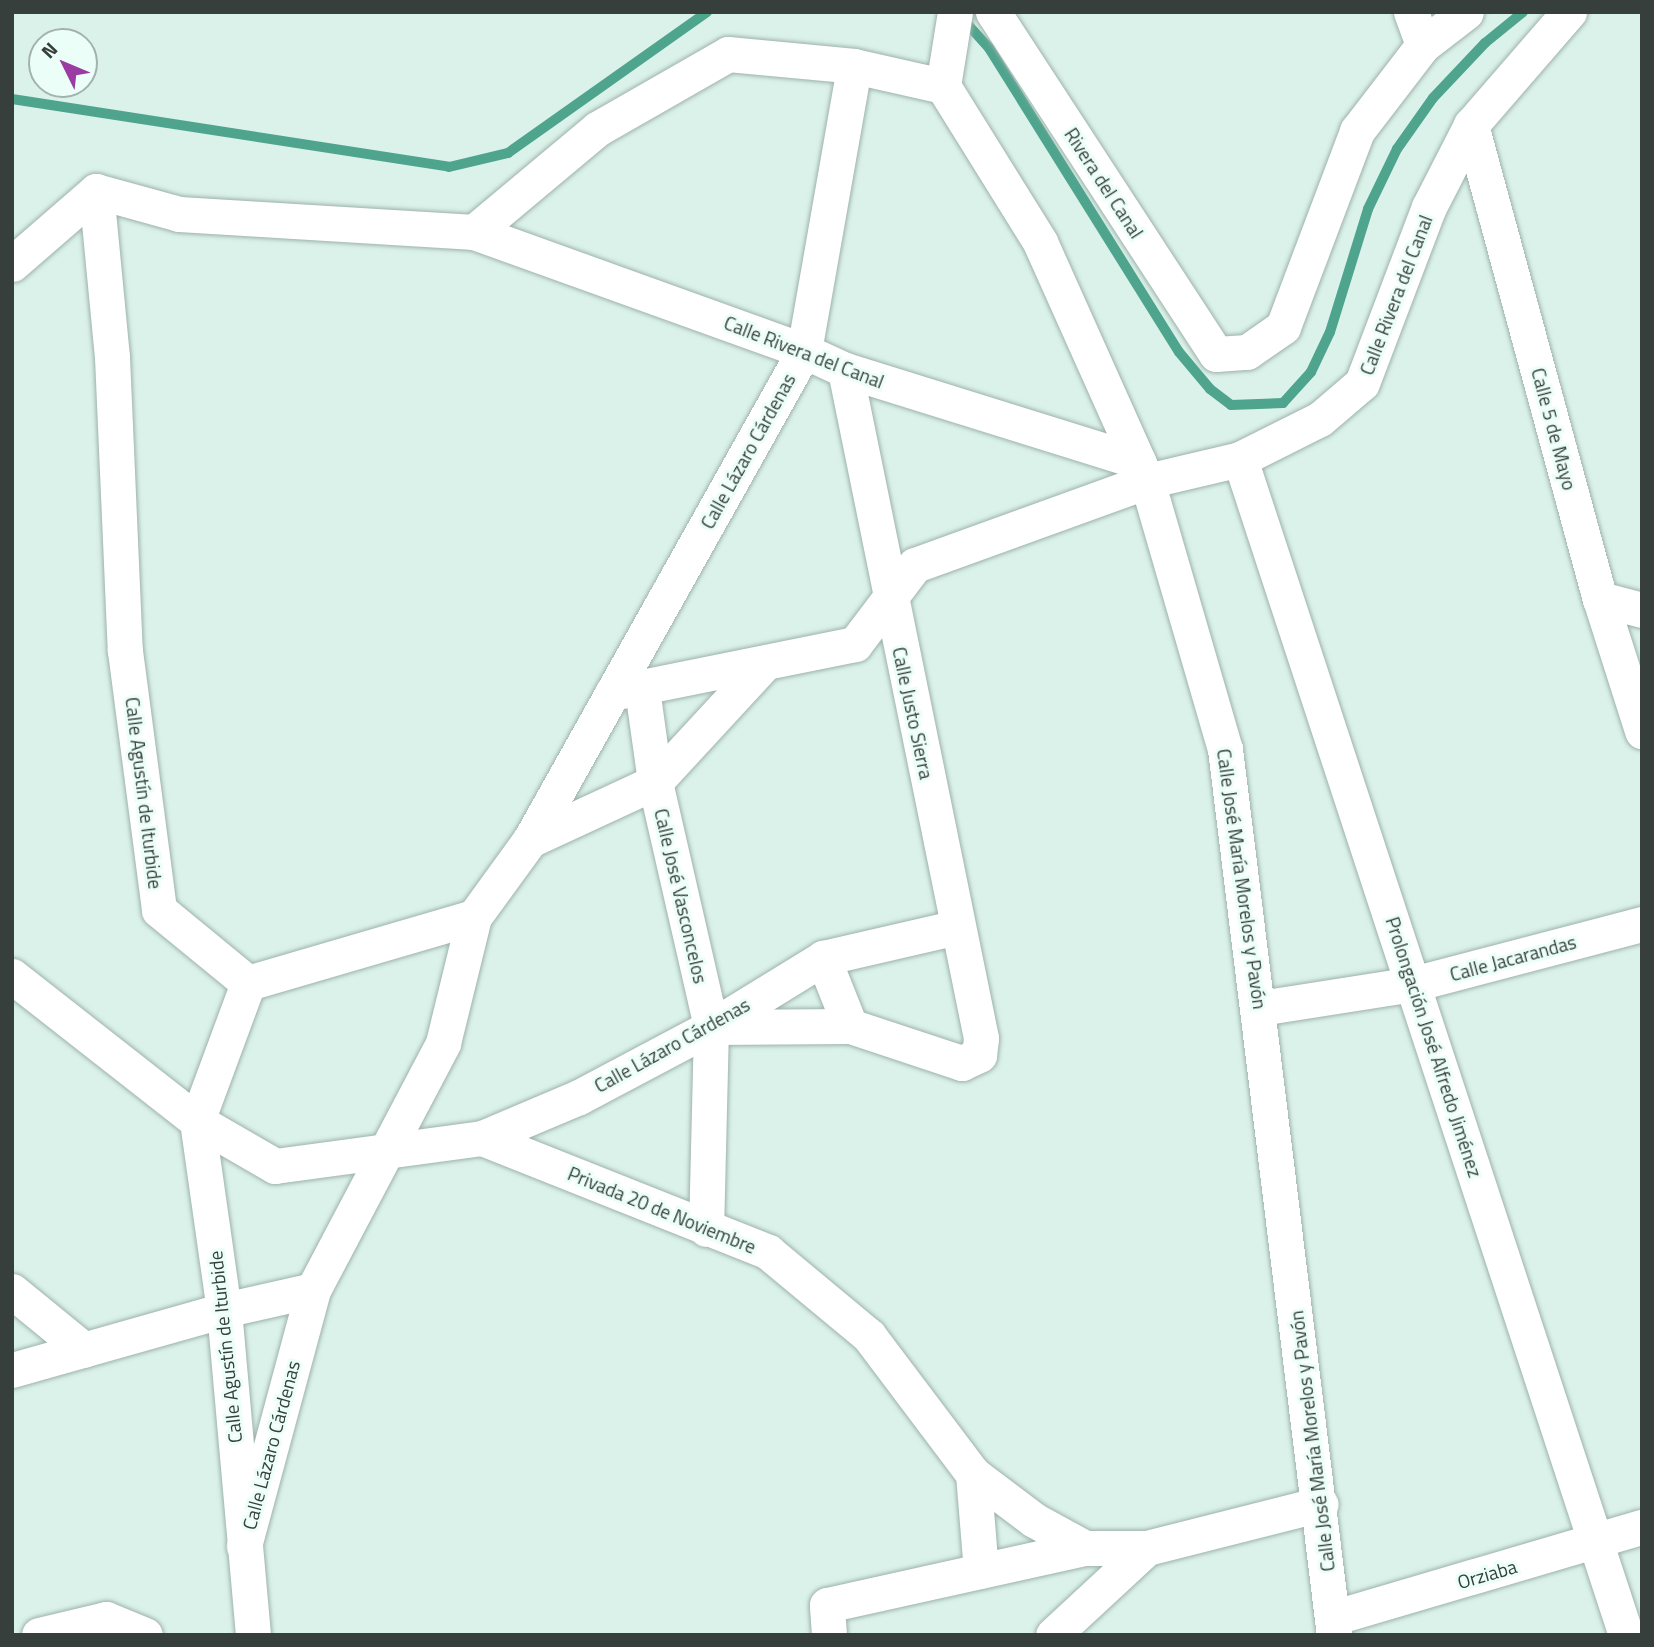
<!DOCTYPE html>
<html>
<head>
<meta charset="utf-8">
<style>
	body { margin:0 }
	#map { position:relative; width:1654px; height:1647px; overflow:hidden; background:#dbf2ea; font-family:"Titillium Web",sans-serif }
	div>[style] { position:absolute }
	.stream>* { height:10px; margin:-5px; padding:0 5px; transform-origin:5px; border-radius:5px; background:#4fa48e }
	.roads { filter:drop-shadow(0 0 2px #9db2ab) drop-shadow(0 0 2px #9db2ab) }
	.minor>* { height:35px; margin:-17.5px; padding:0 17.5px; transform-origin:17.5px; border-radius:17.5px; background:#fff }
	span { translate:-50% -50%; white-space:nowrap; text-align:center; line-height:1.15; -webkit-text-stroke:6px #ecfef8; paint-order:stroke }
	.street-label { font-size:19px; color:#363f3c }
	.frame { position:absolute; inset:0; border:14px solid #363f3c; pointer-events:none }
	.north { position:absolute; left:28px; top:28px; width:70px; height:70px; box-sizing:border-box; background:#ecfef8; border:2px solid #a3b2ad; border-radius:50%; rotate:313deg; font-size:19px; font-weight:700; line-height:28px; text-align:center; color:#363f3c }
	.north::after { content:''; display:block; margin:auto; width:24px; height:32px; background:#9b3ca4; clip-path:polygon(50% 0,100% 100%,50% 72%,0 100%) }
</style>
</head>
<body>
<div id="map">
	<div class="stream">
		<div style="left:961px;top:17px;width:42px;rotate:47.9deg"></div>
		<div style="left:989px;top:48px;width:358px;rotate:58deg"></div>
		<div style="left:1179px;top:352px;width:48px;rotate:50deg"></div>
		<div style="left:1210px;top:389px;width:26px;rotate:37deg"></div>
		<div style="left:1231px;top:405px;width:52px;rotate:-2.2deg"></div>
		<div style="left:1283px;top:403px;width:42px;rotate:-47.9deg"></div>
		<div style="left:1311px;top:372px;width:44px;rotate:-64.6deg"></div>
		<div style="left:1330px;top:332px;width:129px;rotate:-72.8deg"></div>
		<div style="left:1368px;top:209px;width:67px;rotate:-64.2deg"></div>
		<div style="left:1397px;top:149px;width:62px;rotate:-54.8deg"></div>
		<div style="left:1433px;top:98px;width:76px;rotate:-46.6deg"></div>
		<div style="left:1485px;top:43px;width:49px;rotate:-39.2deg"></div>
		<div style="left:12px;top:99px;width:442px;rotate:8.8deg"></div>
		<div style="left:449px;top:167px;width:61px;rotate:-13.3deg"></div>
		<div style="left:508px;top:153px;width:244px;rotate:-35.3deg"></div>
	</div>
	<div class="roads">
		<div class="minor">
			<div style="left:955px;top:12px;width:75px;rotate:99.2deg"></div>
			<div style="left:943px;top:86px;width:184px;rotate:58.1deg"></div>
			<div style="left:1040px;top:242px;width:262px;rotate:65.9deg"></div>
			<div style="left:1147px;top:481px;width:279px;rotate:73.8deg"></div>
			<div style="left:1225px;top:749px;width:893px;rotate:82.99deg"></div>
			<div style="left:993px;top:12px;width:408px;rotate:56.9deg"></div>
			<div style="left:1216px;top:354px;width:31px;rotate:-4deg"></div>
			<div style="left:1247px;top:352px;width:44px;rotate:-34.8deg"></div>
			<div style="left:1283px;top:327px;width:210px;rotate:-69.3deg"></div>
			<div style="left:1357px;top:131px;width:108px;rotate:-52.5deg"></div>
			<div style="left:1423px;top:45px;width:54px;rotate:-37.5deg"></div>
			<div style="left:1411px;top:12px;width:35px;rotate:70deg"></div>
			<div style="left:1471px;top:125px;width:491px;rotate:74.8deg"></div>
			<div style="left:1600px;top:599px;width:139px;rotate:72.3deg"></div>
			<div style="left:96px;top:191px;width:86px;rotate:15.5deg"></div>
			<div style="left:179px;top:214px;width:296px;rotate:3.5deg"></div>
			<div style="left:474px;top:232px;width:351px;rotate:19.8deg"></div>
			<div style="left:804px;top:351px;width:45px;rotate:24.9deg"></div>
			<div style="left:845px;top:370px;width:307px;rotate:17.3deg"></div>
			<div style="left:96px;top:191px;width:167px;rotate:84.5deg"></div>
			<div style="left:112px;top:357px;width:294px;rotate:87.5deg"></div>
			<div style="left:125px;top:651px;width:261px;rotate:82.5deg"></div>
			<div style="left:159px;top:910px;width:115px;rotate:39.4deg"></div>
			<div style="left:474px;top:232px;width:160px;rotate:-39.9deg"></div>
			<div style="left:597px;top:129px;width:151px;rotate:-29.8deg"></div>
			<div style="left:728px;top:54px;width:127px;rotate:5.4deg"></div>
			<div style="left:854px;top:66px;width:91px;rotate:12.7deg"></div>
			<div style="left:12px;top:264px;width:111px;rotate:-41deg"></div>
			<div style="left:1240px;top:459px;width:1238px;rotate:71.83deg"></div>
			<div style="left:1600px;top:599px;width:43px;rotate:14.7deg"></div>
			<div style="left:642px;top:689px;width:94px;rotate:82deg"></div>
			<div style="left:655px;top:782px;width:251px;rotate:77.1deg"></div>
			<div style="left:711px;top:1027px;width:202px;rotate:91.4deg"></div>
			<div style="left:612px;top:693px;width:248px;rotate:-11.4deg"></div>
			<div style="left:855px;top:644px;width:99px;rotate:-52.8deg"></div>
			<div style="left:915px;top:565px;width:247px;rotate:-19.9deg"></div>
			<div style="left:1147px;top:481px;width:96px;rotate:-13.3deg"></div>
			<div style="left:1240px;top:459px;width:89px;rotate:-26.6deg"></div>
			<div style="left:1320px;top:419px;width:55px;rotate:-40.6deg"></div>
			<div style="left:1362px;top:383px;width:188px;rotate:-69.2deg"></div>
			<div style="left:1429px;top:207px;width:92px;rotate:-62.9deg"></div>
			<div style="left:1471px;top:125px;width:150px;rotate:-49.1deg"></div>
			<div style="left:530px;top:840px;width:138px;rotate:-24.9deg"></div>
			<div style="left:655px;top:782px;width:159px;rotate:-47.3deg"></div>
			<div style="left:823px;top:958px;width:73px;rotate:68.3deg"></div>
			<div style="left:12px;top:976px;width:235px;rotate:38.1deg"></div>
			<div style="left:197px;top:1121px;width:90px;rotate:30deg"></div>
			<div style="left:275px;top:1166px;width:209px;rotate:-7.7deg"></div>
			<div style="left:482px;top:1138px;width:105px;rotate:-22.9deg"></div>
			<div style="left:579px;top:1097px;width:149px;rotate:-27.9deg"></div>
			<div style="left:711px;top:1027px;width:132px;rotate:-31.6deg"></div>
			<div style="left:823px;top:958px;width:138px;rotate:-13deg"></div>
			<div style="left:248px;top:983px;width:147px;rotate:110.3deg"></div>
			<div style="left:197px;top:1121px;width:191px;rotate:81.9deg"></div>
			<div style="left:224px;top:1310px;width:326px;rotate:84.9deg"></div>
			<div style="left:248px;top:983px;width:235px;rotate:-16.3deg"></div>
			<div style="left:1260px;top:1008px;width:155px;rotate:-8.9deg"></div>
			<div style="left:1413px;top:984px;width:237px;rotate:-14.7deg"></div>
			<div style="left:712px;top:1027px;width:138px;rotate:-0.4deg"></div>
			<div style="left:850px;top:1026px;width:118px;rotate:18.3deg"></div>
			<div style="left:962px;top:1063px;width:19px;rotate:-25deg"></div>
			<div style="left:979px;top:1055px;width:17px;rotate:-83deg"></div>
			<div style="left:981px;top:1038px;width:682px;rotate:-101.51deg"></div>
			<div style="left:482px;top:1138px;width:308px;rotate:21.7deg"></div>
			<div style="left:768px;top:1252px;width:131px;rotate:39.7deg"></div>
			<div style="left:869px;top:1336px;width:173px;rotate:53deg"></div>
			<div style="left:973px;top:1474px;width:76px;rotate:37deg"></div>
			<div style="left:1034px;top:1520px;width:58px;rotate:28.8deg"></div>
			<div style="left:1085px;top:1548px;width:62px"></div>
			<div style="left:12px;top:1291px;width:93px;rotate:39.3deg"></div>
			<div style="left:12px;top:1370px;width:220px;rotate:-15.8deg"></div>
			<div style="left:224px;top:1310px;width:91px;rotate:-12.7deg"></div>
			<div style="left:973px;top:1474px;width:97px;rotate:85.3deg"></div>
			<div style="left:244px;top:1546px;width:265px;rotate:-74.9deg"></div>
			<div style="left:313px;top:1290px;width:279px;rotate:-62.2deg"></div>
			<div style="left:443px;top:1043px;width:130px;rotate:-76.2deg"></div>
			<div style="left:474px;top:917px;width:95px;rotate:-54deg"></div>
			<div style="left:530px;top:840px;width:561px;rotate:-60.74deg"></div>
			<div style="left:804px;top:351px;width:289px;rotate:-80deg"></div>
			<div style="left:1332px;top:1618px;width:323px;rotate:-16.4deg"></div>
			<div style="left:39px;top:1635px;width:69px;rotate:-13.4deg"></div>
			<div style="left:106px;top:1619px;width:42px;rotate:22.3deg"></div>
			<div style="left:829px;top:1635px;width:30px;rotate:-94deg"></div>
			<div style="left:827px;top:1605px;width:264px;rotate:-12.5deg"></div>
			<div style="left:1053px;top:1635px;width:128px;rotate:-42.8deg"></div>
			<div style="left:1147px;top:1548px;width:179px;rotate:-14.2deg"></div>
		</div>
	</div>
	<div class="street-label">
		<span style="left:1104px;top:183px;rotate:57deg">Rivera del Canal</span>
		<span style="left:1396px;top:295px;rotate:-69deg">Calle Rivera del Canal</span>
		<span style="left:804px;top:352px;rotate:21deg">Calle Rivera del Canal</span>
		<span style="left:1554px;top:429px;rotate:75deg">Calle 5 de Mayo</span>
		<span style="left:748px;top:451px;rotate:-61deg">Calle Lázaro Cárdenas</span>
		<span style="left:913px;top:713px;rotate:78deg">Calle Justo Sierra</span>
		<span style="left:144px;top:793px;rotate:83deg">Calle Agustín de Iturbide</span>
		<span style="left:1242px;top:879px;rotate:82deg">Calle José María Morelos y Pavón</span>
		<span style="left:681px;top:896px;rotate:77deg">Calle José Vasconcelos</span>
		<span style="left:1513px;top:958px;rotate:-15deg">Calle Jacarandas</span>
		<span style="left:672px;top:1045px;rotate:-29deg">Calle Lázaro Cárdenas</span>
		<span style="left:1434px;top:1047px;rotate:72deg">Prolongación José Alfredo Jiménez</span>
		<span style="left:662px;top:1210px;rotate:22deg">Privada 20 de Noviembre</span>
		<span style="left:225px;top:1347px;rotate:-96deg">Calle Agustín de Iturbide</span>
		<span style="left:1312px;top:1441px;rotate:-97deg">Calle José María Morelos y Pavón</span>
		<span style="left:271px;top:1445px;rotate:-75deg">Calle Lázaro Cárdenas</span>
		<span style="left:1487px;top:1574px;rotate:-16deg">Orziaba</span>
	</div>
	<div class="frame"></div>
	<div class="north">N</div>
</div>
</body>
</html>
